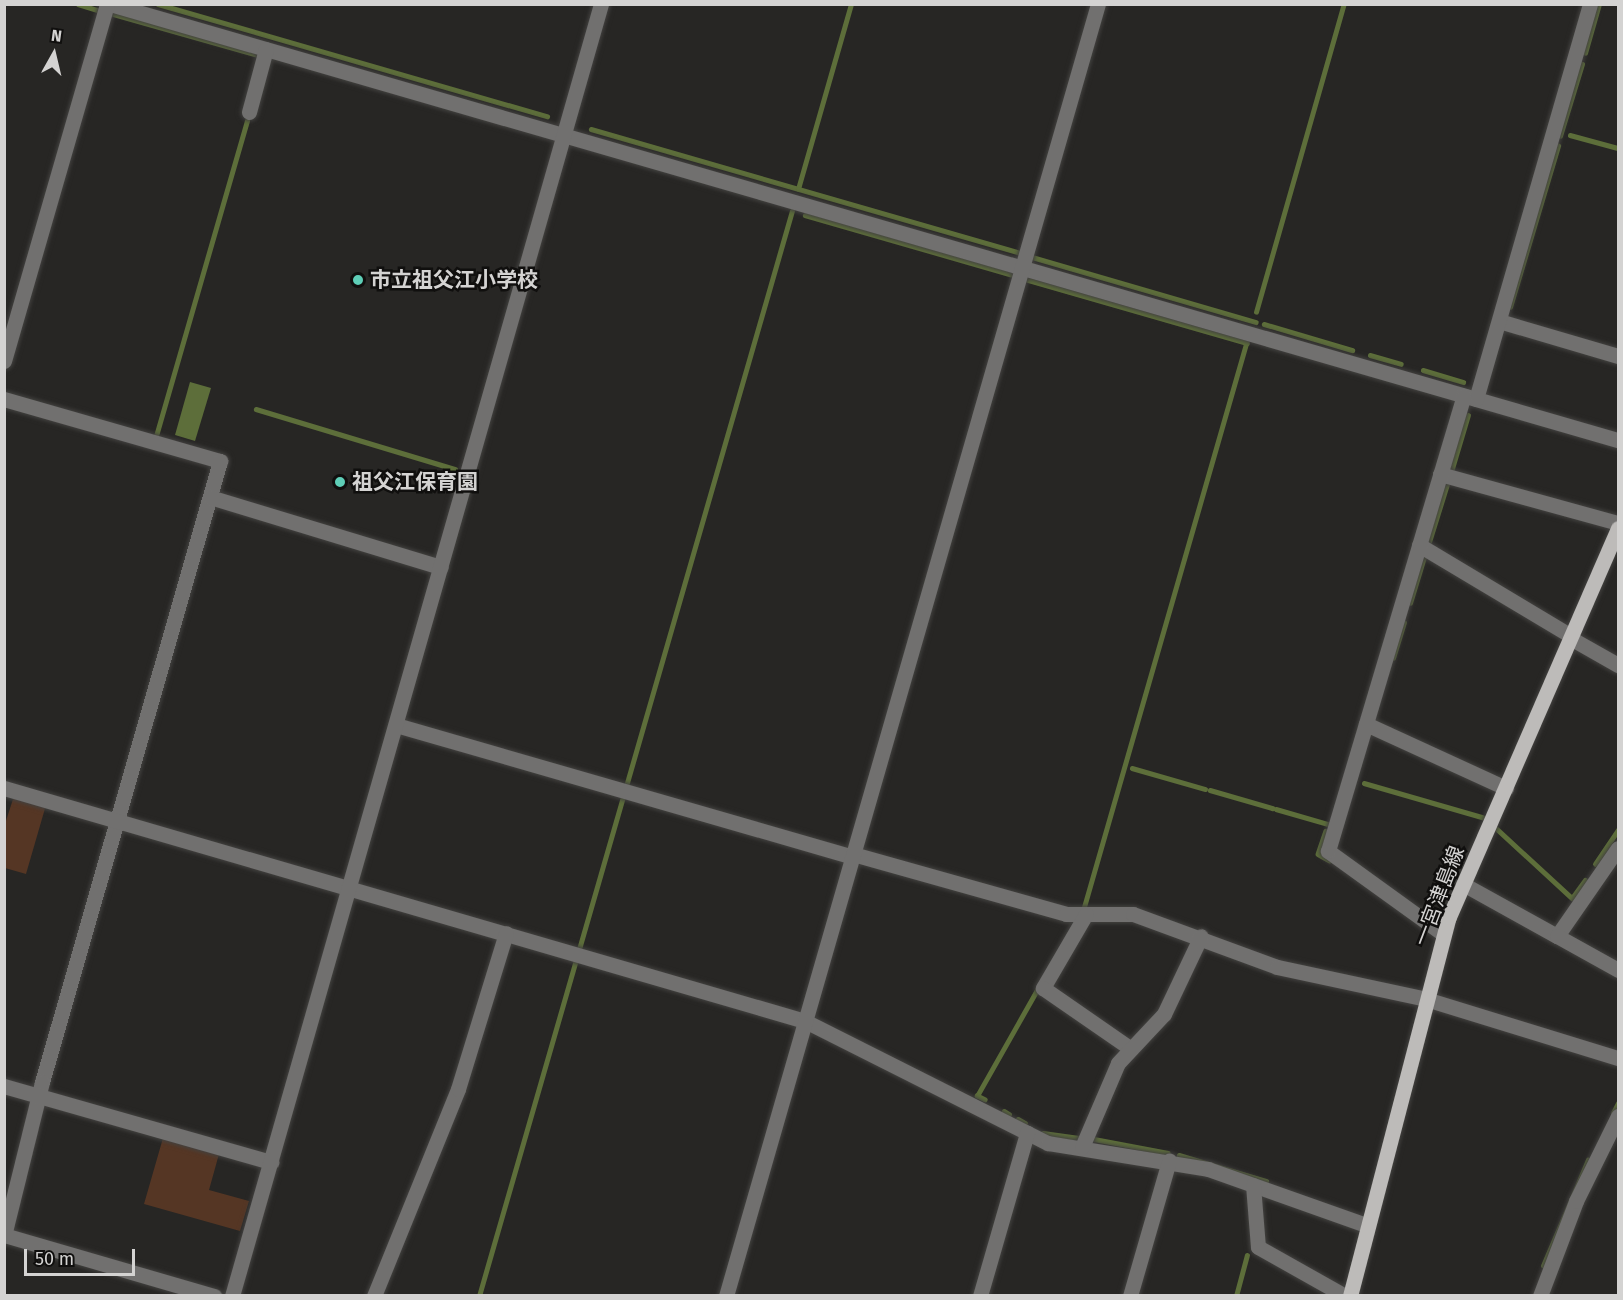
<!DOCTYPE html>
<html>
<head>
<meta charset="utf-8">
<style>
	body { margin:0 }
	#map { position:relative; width:1623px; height:1300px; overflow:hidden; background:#272624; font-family:"Fira Sans","Noto Sans JP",sans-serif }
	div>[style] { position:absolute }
	.green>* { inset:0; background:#553624 }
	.water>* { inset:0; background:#5d6e3a }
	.stream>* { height:4.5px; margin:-2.25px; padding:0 2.25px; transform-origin:2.25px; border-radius:2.25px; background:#5d6e3a }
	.roads { filter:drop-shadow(0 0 2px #434240) drop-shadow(0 0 2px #434240) }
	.minor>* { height:15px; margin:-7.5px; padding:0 7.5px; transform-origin:7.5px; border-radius:7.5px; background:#71706f }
	.major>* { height:15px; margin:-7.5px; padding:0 7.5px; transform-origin:7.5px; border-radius:7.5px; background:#bdbbb9 }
	.dots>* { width:16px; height:16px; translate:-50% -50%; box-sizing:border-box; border:3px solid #100f0e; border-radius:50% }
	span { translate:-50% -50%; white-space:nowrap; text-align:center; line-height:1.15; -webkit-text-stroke:5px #100f0e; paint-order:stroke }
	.poi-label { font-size:21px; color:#d4d3d2; font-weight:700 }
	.left { translate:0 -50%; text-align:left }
	.street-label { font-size:21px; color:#d4d3d2 }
	.frame { position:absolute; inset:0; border:6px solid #d4d3d2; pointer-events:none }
	.north { position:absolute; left:24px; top:24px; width:60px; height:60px; -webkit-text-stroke:4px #100f0e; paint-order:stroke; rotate:8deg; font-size:16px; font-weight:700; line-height:24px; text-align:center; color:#d4d3d2 }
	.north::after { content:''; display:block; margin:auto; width:21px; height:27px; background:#d4d3d2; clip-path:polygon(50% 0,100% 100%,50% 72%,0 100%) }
	.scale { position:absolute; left:24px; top:1249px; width:111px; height:27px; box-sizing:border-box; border:3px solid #d4d3d2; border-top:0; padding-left:8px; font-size:18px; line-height:21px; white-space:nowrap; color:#d4d3d2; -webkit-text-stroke:4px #100f0e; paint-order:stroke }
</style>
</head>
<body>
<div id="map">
	<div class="green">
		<div style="clip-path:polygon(14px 796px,46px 805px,26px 874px,5px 868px,4px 827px)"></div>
		<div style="clip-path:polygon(163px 1138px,219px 1154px,209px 1190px,249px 1201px,240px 1231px,144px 1204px)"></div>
	</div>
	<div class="water">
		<div style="clip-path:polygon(190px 382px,211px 388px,195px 441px,175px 435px)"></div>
	</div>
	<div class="stream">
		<div style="left:78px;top:4px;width:21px;rotate:17deg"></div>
		<div style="left:158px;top:4px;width:405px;rotate:16.1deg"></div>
		<div style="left:110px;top:13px;width:151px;rotate:15.8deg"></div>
		<div style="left:1585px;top:53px;width:51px;rotate:-74.1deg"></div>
		<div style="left:591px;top:129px;width:447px;rotate:16.1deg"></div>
		<div style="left:1570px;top:135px;width:50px;rotate:15.2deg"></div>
		<div style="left:1560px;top:136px;width:75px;rotate:-73deg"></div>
		<div style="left:798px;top:189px;width:192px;rotate:-74deg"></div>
		<div style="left:805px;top:215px;width:216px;rotate:16.1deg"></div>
		<div style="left:1032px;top:257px;width:233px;rotate:16.2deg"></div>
		<div style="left:1025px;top:279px;width:231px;rotate:16.1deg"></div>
		<div style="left:1510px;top:307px;width:168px;rotate:-73.4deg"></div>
		<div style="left:1256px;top:312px;width:320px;rotate:-74.1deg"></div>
		<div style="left:1264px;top:324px;width:92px;rotate:16.5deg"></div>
		<div style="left:1370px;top:355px;width:32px;rotate:16deg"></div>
		<div style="left:1423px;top:370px;width:42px;rotate:16.7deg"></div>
		<div style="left:256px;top:409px;width:208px;rotate:16.8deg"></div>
		<div style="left:156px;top:436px;width:328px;rotate:-73.9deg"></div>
		<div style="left:1451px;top:472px;width:59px;rotate:-73.4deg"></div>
		<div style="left:1429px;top:542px;width:64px;rotate:-72.7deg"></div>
		<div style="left:1410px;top:603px;width:48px;rotate:-73.1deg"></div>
		<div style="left:1393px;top:658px;width:37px;rotate:-73deg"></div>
		<div style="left:1132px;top:768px;width:76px;rotate:16deg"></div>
		<div style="left:1364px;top:783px;width:123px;rotate:16.1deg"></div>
		<div style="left:1210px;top:790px;width:65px;rotate:16.2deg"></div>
		<div style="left:1276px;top:809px;width:54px;rotate:16.1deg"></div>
		<div style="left:1497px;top:829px;width:102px;rotate:42.6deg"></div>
		<div style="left:1572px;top:898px;width:22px;rotate:-54deg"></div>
		<div style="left:1326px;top:831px;width:24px;rotate:109deg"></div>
		<div style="left:1318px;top:854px;width:13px;rotate:29deg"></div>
		<div style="left:1595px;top:864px;width:41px;rotate:-55.9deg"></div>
		<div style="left:1084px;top:907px;width:586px;rotate:-73.95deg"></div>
		<div style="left:985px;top:1100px;width:9px;rotate:-153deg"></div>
		<div style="left:977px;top:1096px;width:124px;rotate:-60.5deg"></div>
		<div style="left:1004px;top:1111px;width:6px;rotate:31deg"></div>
		<div style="left:1613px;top:1113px;width:11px;rotate:-63deg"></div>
		<div style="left:1018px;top:1119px;width:8px;rotate:30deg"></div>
		<div style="left:1043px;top:1133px;width:36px;rotate:8deg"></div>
		<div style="left:1094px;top:1139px;width:75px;rotate:10.7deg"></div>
		<div style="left:1179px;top:1155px;width:91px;rotate:16.6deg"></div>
		<div style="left:1543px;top:1266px;width:115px;rotate:-67deg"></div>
		<div style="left:479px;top:1296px;width:1129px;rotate:-73.91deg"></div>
		<div style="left:1236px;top:1296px;width:42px;rotate:-75deg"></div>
	</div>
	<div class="roads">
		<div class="minor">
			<div style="left:110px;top:4px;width:1570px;rotate:16.13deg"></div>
			<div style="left:249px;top:112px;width:65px;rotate:-74.9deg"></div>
			<div style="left:1499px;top:321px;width:124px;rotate:16.4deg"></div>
			<div style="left:4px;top:361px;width:372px;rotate:-73.9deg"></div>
			<div style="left:4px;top:399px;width:225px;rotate:16deg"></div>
			<div style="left:220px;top:461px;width:646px;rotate:105.99deg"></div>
			<div style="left:42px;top:1082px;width:158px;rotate:103.9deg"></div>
			<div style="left:1476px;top:399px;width:411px;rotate:-73.9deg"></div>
			<div style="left:1440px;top:474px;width:185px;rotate:15.4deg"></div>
			<div style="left:210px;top:497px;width:241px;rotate:16.9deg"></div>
			<div style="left:1419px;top:545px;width:179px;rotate:30.9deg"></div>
			<div style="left:1572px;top:639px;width:53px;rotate:29.5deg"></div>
			<div style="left:1366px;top:724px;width:154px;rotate:24.6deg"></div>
			<div style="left:396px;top:725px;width:475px;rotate:16.1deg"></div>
			<div style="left:4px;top:788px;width:834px;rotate:16.22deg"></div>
			<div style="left:805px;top:1021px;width:272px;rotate:26.7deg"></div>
			<div style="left:1048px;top:1143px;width:162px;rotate:9.2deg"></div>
			<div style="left:1208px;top:1169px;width:168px;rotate:19.5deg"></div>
			<div style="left:853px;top:854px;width:221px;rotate:15.7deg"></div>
			<div style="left:1066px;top:914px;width:67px"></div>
			<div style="left:1133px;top:914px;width:153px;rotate:20.2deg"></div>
			<div style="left:1277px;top:967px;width:152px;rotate:12.1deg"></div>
			<div style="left:1426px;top:999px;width:201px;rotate:17.1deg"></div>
			<div style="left:1463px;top:884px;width:107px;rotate:29deg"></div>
			<div style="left:1557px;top:936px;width:107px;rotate:-55.3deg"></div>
			<div style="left:1086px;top:914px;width:86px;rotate:120.2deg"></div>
			<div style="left:1043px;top:988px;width:107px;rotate:34.7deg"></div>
			<div style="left:1443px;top:934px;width:142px;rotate:-144.2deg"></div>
			<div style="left:1328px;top:851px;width:475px;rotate:-73.4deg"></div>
			<div style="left:1557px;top:936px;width:70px;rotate:29.1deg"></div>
			<div style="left:4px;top:1086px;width:278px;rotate:15.9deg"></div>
			<div style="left:1082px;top:1147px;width:91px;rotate:-66.8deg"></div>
			<div style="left:1118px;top:1063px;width:67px;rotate:-46.8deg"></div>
			<div style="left:1164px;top:1014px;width:86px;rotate:-64.6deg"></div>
			<div style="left:1253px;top:1185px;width:62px;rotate:85.4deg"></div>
			<div style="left:1258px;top:1247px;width:100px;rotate:29.4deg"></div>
			<div style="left:4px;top:1235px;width:219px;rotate:16.2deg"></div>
			<div style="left:232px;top:1296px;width:1344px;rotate:-74.06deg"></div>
			<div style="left:374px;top:1296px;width:223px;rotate:-67.9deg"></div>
			<div style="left:458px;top:1089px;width:163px;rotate:-72.9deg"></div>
			<div style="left:726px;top:1296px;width:1344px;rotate:-73.94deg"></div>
			<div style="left:980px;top:1296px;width:170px;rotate:-73.9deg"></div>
			<div style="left:1130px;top:1296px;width:141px;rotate:-73.9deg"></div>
			<div style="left:1540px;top:1296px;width:102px;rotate:-69.2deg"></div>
			<div style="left:1576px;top:1201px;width:95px;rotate:-63.7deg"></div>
		</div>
		<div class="major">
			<div style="left:1350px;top:1296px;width:392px;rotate:-75.4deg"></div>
			<div style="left:1449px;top:917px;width:424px;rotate:-66.5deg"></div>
		</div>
	</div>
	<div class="dots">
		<div style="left:358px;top:280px;background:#5eceb7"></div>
		<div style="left:340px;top:482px;background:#5eceb7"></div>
	</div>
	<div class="poi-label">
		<span class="left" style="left:370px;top:280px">市立祖父江小学校</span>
		<span class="left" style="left:352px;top:482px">祖父江保育園</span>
	</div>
	<div class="street-label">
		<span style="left:1439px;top:896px;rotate:-69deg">一宮津島線</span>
	</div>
	<div class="frame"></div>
	<div class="north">N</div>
	<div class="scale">50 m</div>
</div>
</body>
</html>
